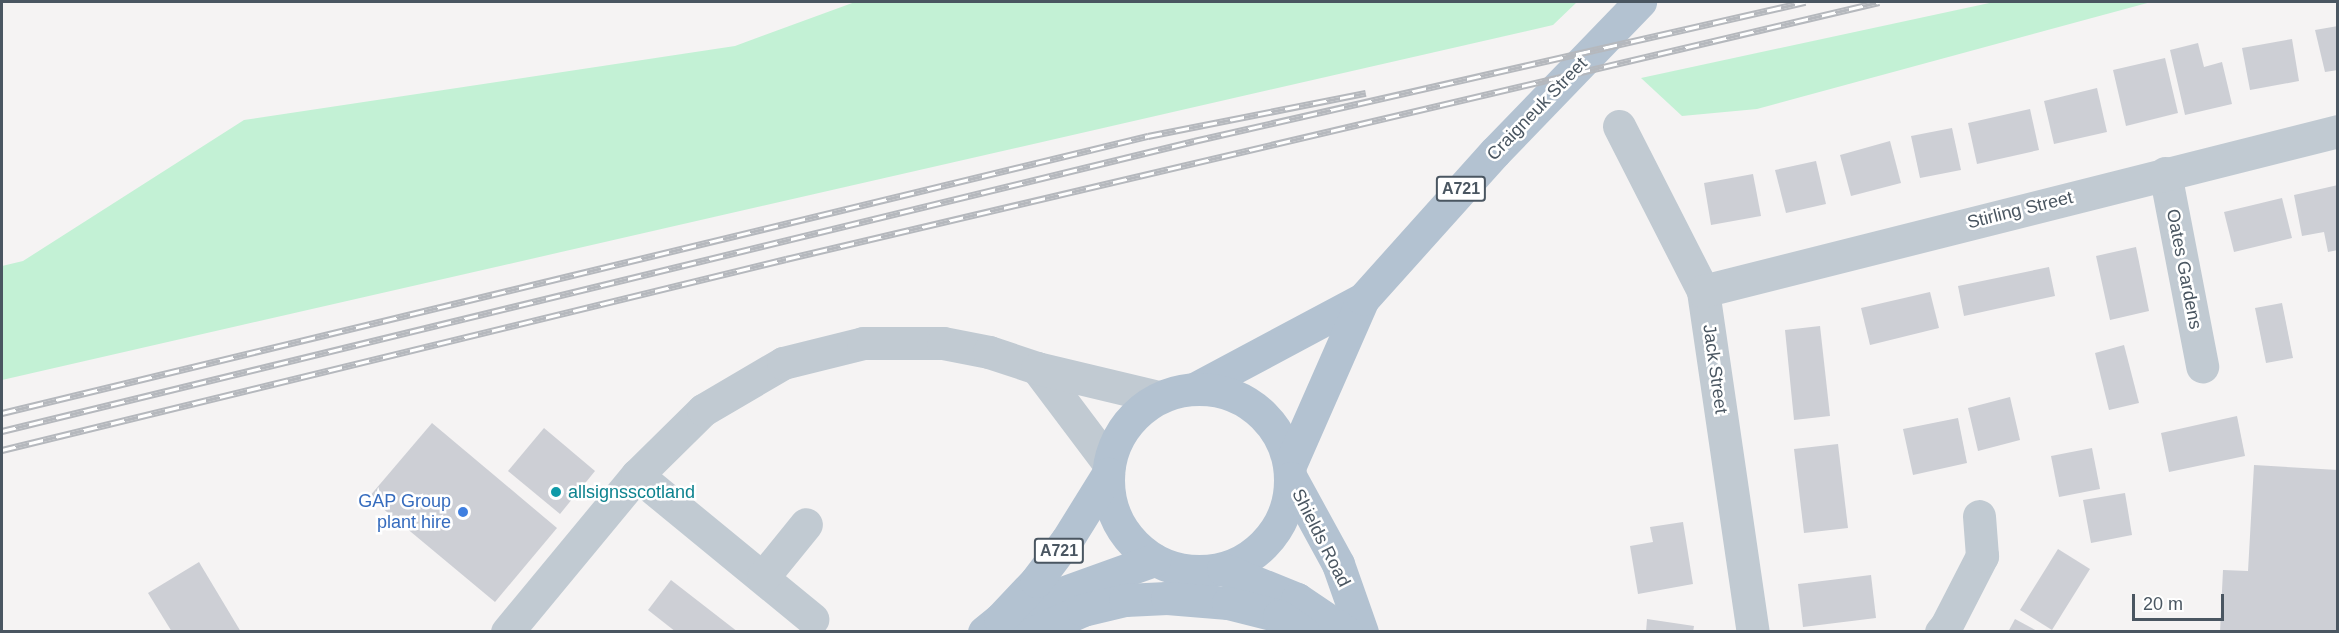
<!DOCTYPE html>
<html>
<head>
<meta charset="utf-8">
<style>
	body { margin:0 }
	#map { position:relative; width:2339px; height:633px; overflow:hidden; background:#f5f3f3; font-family:Arial,sans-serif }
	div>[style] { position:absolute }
	.green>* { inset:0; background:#c3f1d5 }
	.building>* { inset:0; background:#cdcfd5 }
	.minor>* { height:33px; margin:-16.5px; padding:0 16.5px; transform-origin:16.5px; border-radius:16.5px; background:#c1cad2 }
	.major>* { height:33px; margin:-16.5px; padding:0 16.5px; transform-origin:16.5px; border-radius:16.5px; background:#b3c2d1 }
	.major>.ring { margin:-16.5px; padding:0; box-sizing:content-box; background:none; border:33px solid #b3c2d1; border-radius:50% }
	.rail>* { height:7px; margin-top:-3.5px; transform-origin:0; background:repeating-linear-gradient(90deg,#fff 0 14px,#b5b8bd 0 28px); box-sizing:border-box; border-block:2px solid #b5b8bd }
	.dots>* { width:16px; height:16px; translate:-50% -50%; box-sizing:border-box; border:3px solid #fff; border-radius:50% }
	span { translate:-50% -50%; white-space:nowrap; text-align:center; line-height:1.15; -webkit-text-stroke:5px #fff; paint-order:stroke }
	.shield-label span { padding:2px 4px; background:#fff; border:2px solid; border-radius:4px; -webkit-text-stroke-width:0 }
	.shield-label { font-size:16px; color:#4a5661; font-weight:700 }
	.street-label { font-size:18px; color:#4a5661 }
	.culture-label { font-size:18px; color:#0d838f }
	.left { translate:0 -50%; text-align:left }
	.shop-label { font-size:18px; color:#366cbe }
	.right { translate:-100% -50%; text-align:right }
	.frame { position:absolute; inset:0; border:3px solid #4a5661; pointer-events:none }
	.scale { position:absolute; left:2132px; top:594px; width:92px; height:27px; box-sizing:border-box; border:3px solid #4a5661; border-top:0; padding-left:8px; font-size:18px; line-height:21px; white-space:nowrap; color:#4a5661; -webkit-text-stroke:4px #fff; paint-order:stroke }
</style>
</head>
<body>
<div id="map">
	<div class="green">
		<div style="clip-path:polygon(855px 2px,1577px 2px,1553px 25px,2px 380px,2px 266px,23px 261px,244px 120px,735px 46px)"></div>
		<div style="clip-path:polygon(1994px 2px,2151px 2px,1757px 109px,1682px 116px,1641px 78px)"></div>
	</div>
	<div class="building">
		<div style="clip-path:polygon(2338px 26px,2338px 70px,2325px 72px,2315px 30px)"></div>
		<div style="clip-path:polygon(2292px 39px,2299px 81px,2250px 90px,2242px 48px)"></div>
		<div style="clip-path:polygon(2198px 43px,2204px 67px,2222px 62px,2232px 104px,2185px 115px,2170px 50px)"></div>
		<div style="clip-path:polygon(2165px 58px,2178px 113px,2126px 126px,2113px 70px)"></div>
		<div style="clip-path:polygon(2097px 88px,2107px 132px,2054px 144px,2044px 101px)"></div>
		<div style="clip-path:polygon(2030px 109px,2039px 150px,1977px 164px,1968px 123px)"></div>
		<div style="clip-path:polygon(1952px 128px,1961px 170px,1920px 178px,1911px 136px)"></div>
		<div style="clip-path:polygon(1890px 141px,1901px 183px,1851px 196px,1840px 155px)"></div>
		<div style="clip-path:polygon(1816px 161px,1826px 204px,1786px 213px,1775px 170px)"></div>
		<div style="clip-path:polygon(1753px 174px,1761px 216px,1711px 225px,1704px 183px)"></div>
		<div style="clip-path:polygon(2338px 185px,2338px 250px,2328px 252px,2324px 232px,2302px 236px,2294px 195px)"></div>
		<div style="clip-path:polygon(2282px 198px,2292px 238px,2234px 252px,2224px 212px)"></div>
		<div style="clip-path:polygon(2136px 247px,2149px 311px,2110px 320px,2096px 256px)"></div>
		<div style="clip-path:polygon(2049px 267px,2055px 296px,1964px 316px,1958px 286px)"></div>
		<div style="clip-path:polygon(1930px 292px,1939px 328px,1870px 345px,1861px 308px)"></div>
		<div style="clip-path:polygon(2282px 303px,2293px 358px,2266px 363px,2255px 308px)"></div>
		<div style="clip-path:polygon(1820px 326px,1830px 416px,1794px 420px,1785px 330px)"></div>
		<div style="clip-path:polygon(2124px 345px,2139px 403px,2109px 410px,2095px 353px)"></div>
		<div style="clip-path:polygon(2010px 397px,2020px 440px,1978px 451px,1968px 408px)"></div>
		<div style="clip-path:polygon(2237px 416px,2245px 456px,2169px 472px,2161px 433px)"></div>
		<div style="clip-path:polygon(1958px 418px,1967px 463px,1913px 475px,1903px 429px)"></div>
		<div style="clip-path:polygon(432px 423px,557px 528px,495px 602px,369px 497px)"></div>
		<div style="clip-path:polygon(544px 428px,595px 471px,560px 514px,508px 471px)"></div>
		<div style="clip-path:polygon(1838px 444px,1848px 528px,1804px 533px,1794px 449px)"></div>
		<div style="clip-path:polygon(2092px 448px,2100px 489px,2059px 497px,2051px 456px)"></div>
		<div style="clip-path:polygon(2254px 465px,2338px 470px,2338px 632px,2220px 632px,2223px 570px,2248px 571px)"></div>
		<div style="clip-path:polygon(2125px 493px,2132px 535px,2091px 543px,2083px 500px)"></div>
		<div style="clip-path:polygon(1683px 522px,1693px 584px,1638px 594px,1630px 546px,1653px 542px,1650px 527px)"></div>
		<div style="clip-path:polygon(2058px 549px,2090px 569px,2052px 630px,2020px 610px)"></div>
		<div style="clip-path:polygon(199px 562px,241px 632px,172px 632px,148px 593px)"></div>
		<div style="clip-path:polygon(1871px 575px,1876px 618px,1803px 627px,1798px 584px)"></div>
		<div style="clip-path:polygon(671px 580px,738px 632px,676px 632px,648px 610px)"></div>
		<div style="clip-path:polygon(1647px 619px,1694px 626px,1693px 632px,1646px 632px)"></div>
		<div style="clip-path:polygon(2015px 619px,2039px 632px,2008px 632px)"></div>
	</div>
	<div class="minor">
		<div style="left:1619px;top:126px;width:185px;rotate:63deg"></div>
		<div style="left:1703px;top:291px;width:345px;rotate:81.7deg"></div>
		<div style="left:2165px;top:173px;width:197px;rotate:79.1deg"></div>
		<div style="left:1703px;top:291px;width:655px;rotate:-14.14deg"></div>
		<div style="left:1037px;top:368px;width:120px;rotate:53.1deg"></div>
		<div style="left:637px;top:475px;width:227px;rotate:39.4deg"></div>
		<div style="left:763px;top:577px;width:68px;rotate:-50.9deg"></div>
		<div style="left:507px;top:632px;width:204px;rotate:-50.4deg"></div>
		<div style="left:637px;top:475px;width:93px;rotate:-44.6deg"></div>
		<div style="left:703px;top:410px;width:93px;rotate:-30.4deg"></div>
		<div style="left:783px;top:363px;width:82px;rotate:-14deg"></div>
		<div style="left:863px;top:343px;width:80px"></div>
		<div style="left:943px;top:343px;width:47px;rotate:11.1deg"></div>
		<div style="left:989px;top:352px;width:51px;rotate:18.4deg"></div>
		<div style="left:1037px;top:368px;width:125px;rotate:13.4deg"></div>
		<div style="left:1941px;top:632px;width:8px;rotate:-50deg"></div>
		<div style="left:1946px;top:626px;width:79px;rotate:-62.8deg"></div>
		<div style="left:1982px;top:556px;width:40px;rotate:-94.3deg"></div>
	</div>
	<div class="major">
		<div style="left:1196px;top:388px;width:189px;rotate:-28.1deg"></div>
		<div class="ring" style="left:1108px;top:389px;width:149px;height:149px"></div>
		<div style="left:1290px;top:465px;width:181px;rotate:-66.3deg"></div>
		<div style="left:1363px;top:299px;width:198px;rotate:-48.1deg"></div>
		<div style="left:1495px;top:152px;width:209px;rotate:-46deg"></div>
		<div style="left:1291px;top:478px;width:98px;rotate:61.3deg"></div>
		<div style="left:1338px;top:564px;width:72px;rotate:70.6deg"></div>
		<div style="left:1223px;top:569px;width:80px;rotate:22.1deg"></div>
		<div style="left:1297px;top:599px;width:59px;rotate:34deg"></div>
		<div style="left:1013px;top:614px;width:38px;rotate:-25deg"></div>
		<div style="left:1048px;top:598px;width:113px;rotate:-19.7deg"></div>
		<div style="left:984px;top:632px;width:21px;rotate:-39deg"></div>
		<div style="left:1000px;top:619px;width:52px;rotate:-46.5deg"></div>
		<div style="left:1036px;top:581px;width:51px;rotate:-52.9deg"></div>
		<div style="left:1067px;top:540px;width:78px;rotate:-58.2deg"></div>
		<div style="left:1034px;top:632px;width:54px;rotate:-24.2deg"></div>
		<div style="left:1083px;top:610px;width:43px;rotate:-13.4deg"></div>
		<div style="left:1125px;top:600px;width:42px;rotate:-2.7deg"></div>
		<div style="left:1167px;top:598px;width:61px;rotate:4.7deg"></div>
		<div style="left:1228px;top:603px;width:53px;rotate:14.3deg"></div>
		<div style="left:1279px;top:616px;width:29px;rotate:34deg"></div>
	</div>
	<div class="rail">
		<div style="left:2px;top:413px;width:1179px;rotate:-13.59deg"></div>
		<div style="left:1148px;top:136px;width:222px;rotate:-11.2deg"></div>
		<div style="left:2px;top:431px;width:1227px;rotate:-13.67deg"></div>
		<div style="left:1194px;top:141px;width:627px;rotate:-12.82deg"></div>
		<div style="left:2px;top:450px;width:807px;rotate:-13.69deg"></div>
		<div style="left:786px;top:259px;width:1123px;rotate:-13.23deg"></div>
	</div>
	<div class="dots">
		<div style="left:556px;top:492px;background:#0f9aa8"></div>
		<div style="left:463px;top:512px;background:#3f7fe0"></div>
	</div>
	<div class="shield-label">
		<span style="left:1461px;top:189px">A721</span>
		<span style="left:1059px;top:551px">A721</span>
	</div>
	<div class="street-label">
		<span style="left:1537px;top:109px;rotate:-46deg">Craigneuk Street</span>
		<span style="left:2020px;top:210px;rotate:-14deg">Stirling Street</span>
		<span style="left:2184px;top:269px;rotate:79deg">Oates Gardens</span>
		<span style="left:1715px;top:369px;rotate:82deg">Jack Street</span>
		<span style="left:1321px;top:538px;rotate:63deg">Shields Road</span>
	</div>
	<div class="culture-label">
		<span class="left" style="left:568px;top:492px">allsignsscotland</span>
	</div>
	<div class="shop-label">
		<span class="right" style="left:451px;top:512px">GAP Group<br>plant hire</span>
	</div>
	<div class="frame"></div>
	<div class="scale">20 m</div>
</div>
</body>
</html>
